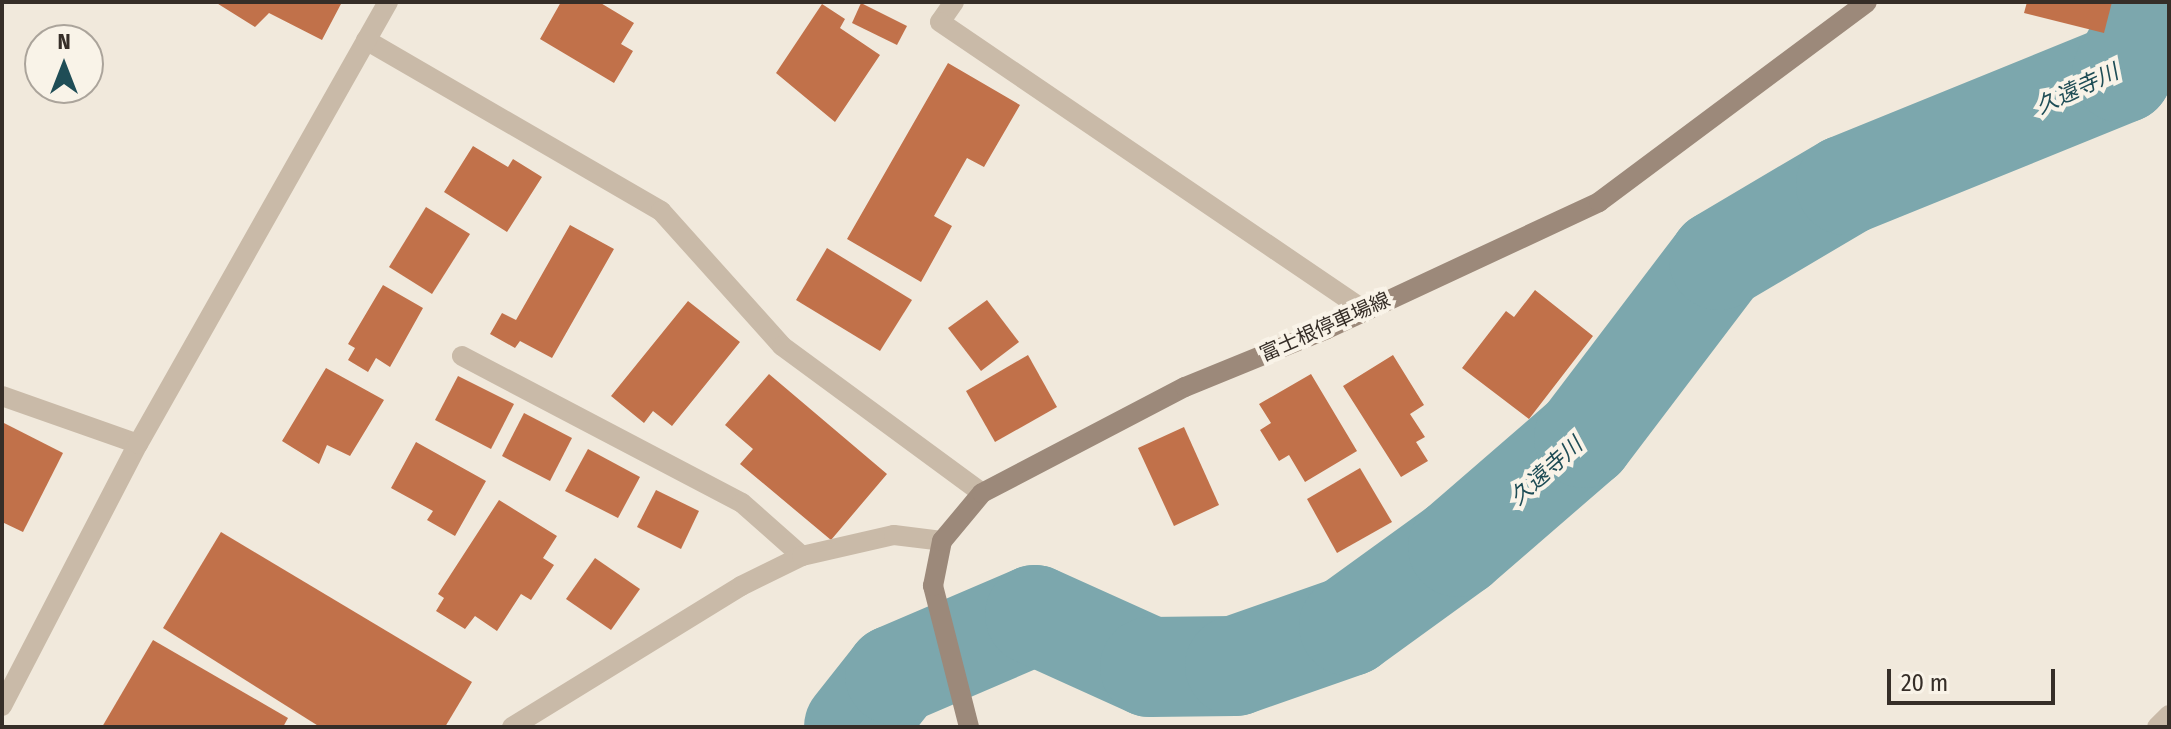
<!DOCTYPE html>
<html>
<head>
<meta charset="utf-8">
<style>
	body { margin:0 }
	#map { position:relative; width:2171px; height:729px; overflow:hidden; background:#f1e9dc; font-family:"Fira Sans Condensed","Noto Sans JP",sans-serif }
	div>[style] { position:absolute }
	.river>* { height:100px; margin:-50px; padding:0 50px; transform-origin:50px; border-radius:50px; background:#7ca7ad }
	.building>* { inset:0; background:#c1714a }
	.minor>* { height:20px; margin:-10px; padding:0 10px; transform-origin:10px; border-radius:10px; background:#c9baa8 }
	.secondary>* { height:20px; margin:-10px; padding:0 10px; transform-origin:10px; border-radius:10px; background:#9c897a }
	span { translate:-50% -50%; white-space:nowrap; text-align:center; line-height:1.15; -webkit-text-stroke:8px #f9f3e8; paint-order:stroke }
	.street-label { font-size:20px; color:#362e28 }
	.water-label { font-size:22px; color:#1f4d56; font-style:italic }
	.frame { position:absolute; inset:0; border:4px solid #362e28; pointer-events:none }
	.north { position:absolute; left:24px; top:24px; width:80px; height:80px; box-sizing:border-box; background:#f9f3e8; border:2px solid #aba49b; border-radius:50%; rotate:0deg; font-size:22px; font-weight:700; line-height:32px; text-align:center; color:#362e28 }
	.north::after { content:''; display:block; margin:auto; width:28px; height:36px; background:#1f4d56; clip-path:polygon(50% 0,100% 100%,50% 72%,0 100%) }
	.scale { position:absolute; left:1887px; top:669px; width:168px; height:36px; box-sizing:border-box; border:4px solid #362e28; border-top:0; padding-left:10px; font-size:24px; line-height:28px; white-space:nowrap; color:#362e28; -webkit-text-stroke:6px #f9f3e8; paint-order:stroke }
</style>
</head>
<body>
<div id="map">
	<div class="river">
		<div style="left:854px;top:727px;width:66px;rotate:-51.7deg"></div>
		<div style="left:895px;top:675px;width:152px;rotate:-23.2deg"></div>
		<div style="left:1035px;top:615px;width:126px;rotate:24.3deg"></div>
		<div style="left:1150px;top:667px;width:85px;rotate:-0.7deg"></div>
		<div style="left:1235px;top:666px;width:121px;rotate:-19.3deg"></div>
		<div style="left:1349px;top:626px;width:135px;rotate:-35.9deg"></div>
		<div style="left:1458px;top:547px;width:167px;rotate:-40.9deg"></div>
		<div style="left:1584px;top:438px;width:223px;rotate:-52.8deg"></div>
		<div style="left:1719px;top:260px;width:147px;rotate:-30.6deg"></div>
		<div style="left:1846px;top:185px;width:298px;rotate:-22.1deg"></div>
		<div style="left:2122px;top:73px;width:81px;rotate:-61.2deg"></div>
	</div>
	<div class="building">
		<div style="clip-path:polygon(215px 2px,342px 2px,322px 40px,269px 13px,255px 27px)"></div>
		<div style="clip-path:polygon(561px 2px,599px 2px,634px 23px,621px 44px,633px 51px,614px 83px,540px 39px)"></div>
		<div style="clip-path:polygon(2027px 2px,2112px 2px,2104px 33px,2024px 13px)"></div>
		<div style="clip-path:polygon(861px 3px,907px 26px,897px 45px,852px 23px)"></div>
		<div style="clip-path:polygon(822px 4px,845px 19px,840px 28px,880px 55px,835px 122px,776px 73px)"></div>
		<div style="clip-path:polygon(948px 63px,1020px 105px,984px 167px,967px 158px,934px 216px,952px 226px,921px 282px,847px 239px)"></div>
		<div style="clip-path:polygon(473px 146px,508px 167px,513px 159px,542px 177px,507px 232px,444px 192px)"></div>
		<div style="clip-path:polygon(426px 207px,470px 234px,432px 294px,389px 267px)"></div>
		<div style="clip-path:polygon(570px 225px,614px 249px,552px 358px,520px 341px,515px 348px,490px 334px,502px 313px,516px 320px)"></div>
		<div style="clip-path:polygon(827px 248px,912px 300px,880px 351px,796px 300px)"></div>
		<div style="clip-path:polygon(383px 285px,423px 308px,390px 367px,376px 358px,368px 372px,348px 360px,355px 348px,348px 344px)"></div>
		<div style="clip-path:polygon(1535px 290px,1593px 336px,1529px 419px,1462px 368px,1506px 311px,1514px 317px)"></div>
		<div style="clip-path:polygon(987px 300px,1019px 342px,981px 371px,948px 328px)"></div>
		<div style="clip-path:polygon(688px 301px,740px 342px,672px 426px,653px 411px,644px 423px,611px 396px)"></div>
		<div style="clip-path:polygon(1028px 355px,1057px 407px,995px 442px,966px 391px)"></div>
		<div style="clip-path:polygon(1393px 355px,1424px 405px,1410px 414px,1425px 437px,1416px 442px,1428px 461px,1401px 477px,1343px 386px)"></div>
		<div style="clip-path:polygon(326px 368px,384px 400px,350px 456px,327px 445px,319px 464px,282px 441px)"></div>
		<div style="clip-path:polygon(769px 374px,887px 474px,831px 540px,740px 464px,753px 449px,725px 425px)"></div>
		<div style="clip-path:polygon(1311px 374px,1357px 451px,1305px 482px,1289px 455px,1279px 461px,1260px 430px,1271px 423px,1259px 404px)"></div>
		<div style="clip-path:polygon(458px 376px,514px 404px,491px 449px,435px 420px)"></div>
		<div style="clip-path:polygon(524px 413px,572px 438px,550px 481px,502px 456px)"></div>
		<div style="clip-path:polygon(2px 422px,63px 453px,23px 532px,2px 522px)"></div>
		<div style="clip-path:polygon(1184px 427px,1219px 505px,1174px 526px,1138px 448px)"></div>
		<div style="clip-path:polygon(416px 442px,486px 481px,455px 536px,427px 520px,433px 511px,391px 488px)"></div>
		<div style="clip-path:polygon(588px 449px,640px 477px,618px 518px,565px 491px)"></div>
		<div style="clip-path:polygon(1360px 468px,1392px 522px,1337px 553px,1307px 499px)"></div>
		<div style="clip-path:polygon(656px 490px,699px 511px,681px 549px,637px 527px)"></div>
		<div style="clip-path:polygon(499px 500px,557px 536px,543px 558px,554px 565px,531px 600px,521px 594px,497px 631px,475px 616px,465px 629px,436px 611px,444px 598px,438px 594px)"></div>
		<div style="clip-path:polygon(221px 532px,472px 682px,445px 727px,320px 727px,163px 628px)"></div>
		<div style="clip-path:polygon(595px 558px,640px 589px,611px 630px,566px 599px)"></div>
		<div style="clip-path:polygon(153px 640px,288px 718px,283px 727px,102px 727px)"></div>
	</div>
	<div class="minor">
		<div style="left:954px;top:2px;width:24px;rotate:125deg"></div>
		<div style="left:940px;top:22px;width:513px;rotate:34.19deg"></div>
		<div style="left:366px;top:40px;width:341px;rotate:30.1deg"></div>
		<div style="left:661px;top:211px;width:181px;rotate:48.1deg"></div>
		<div style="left:782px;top:346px;width:248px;rotate:36.3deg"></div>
		<div style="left:462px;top:356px;width:316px;rotate:27.7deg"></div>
		<div style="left:742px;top:503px;width:80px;rotate:41.5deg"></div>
		<div style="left:2px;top:396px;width:144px;rotate:19.4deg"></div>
		<div style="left:2px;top:706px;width:295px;rotate:-62.6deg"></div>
		<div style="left:138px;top:444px;width:508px;rotate:-60.51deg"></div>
		<div style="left:512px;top:727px;width:269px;rotate:-31.6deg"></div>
		<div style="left:741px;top:586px;width:68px;rotate:-26.2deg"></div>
		<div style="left:802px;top:556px;width:94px;rotate:-12.9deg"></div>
		<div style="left:894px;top:535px;width:48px;rotate:7.1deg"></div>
		<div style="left:2157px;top:727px;width:17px;rotate:-45deg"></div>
	</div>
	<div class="secondary">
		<div style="left:969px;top:727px;width:146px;rotate:-104.3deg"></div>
		<div style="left:933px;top:586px;width:46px;rotate:-78.7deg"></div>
		<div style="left:942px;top:541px;width:62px;rotate:-50.2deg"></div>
		<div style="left:982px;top:493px;width:229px;rotate:-27.6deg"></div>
		<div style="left:1185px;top:387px;width:153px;rotate:-22.2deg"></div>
		<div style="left:1327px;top:329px;width:300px;rotate:-25deg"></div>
		<div style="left:1599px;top:202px;width:334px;rotate:-36.7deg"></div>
	</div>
	<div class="street-label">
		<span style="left:1325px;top:327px;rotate:-24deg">富士根停車場線</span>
	</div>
	<div class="water-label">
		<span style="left:2077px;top:89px;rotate:-25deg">久遠寺川</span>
		<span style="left:1546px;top:471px;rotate:-42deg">久遠寺川</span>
	</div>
	<div class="frame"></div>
	<div class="north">N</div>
	<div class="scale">20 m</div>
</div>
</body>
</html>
